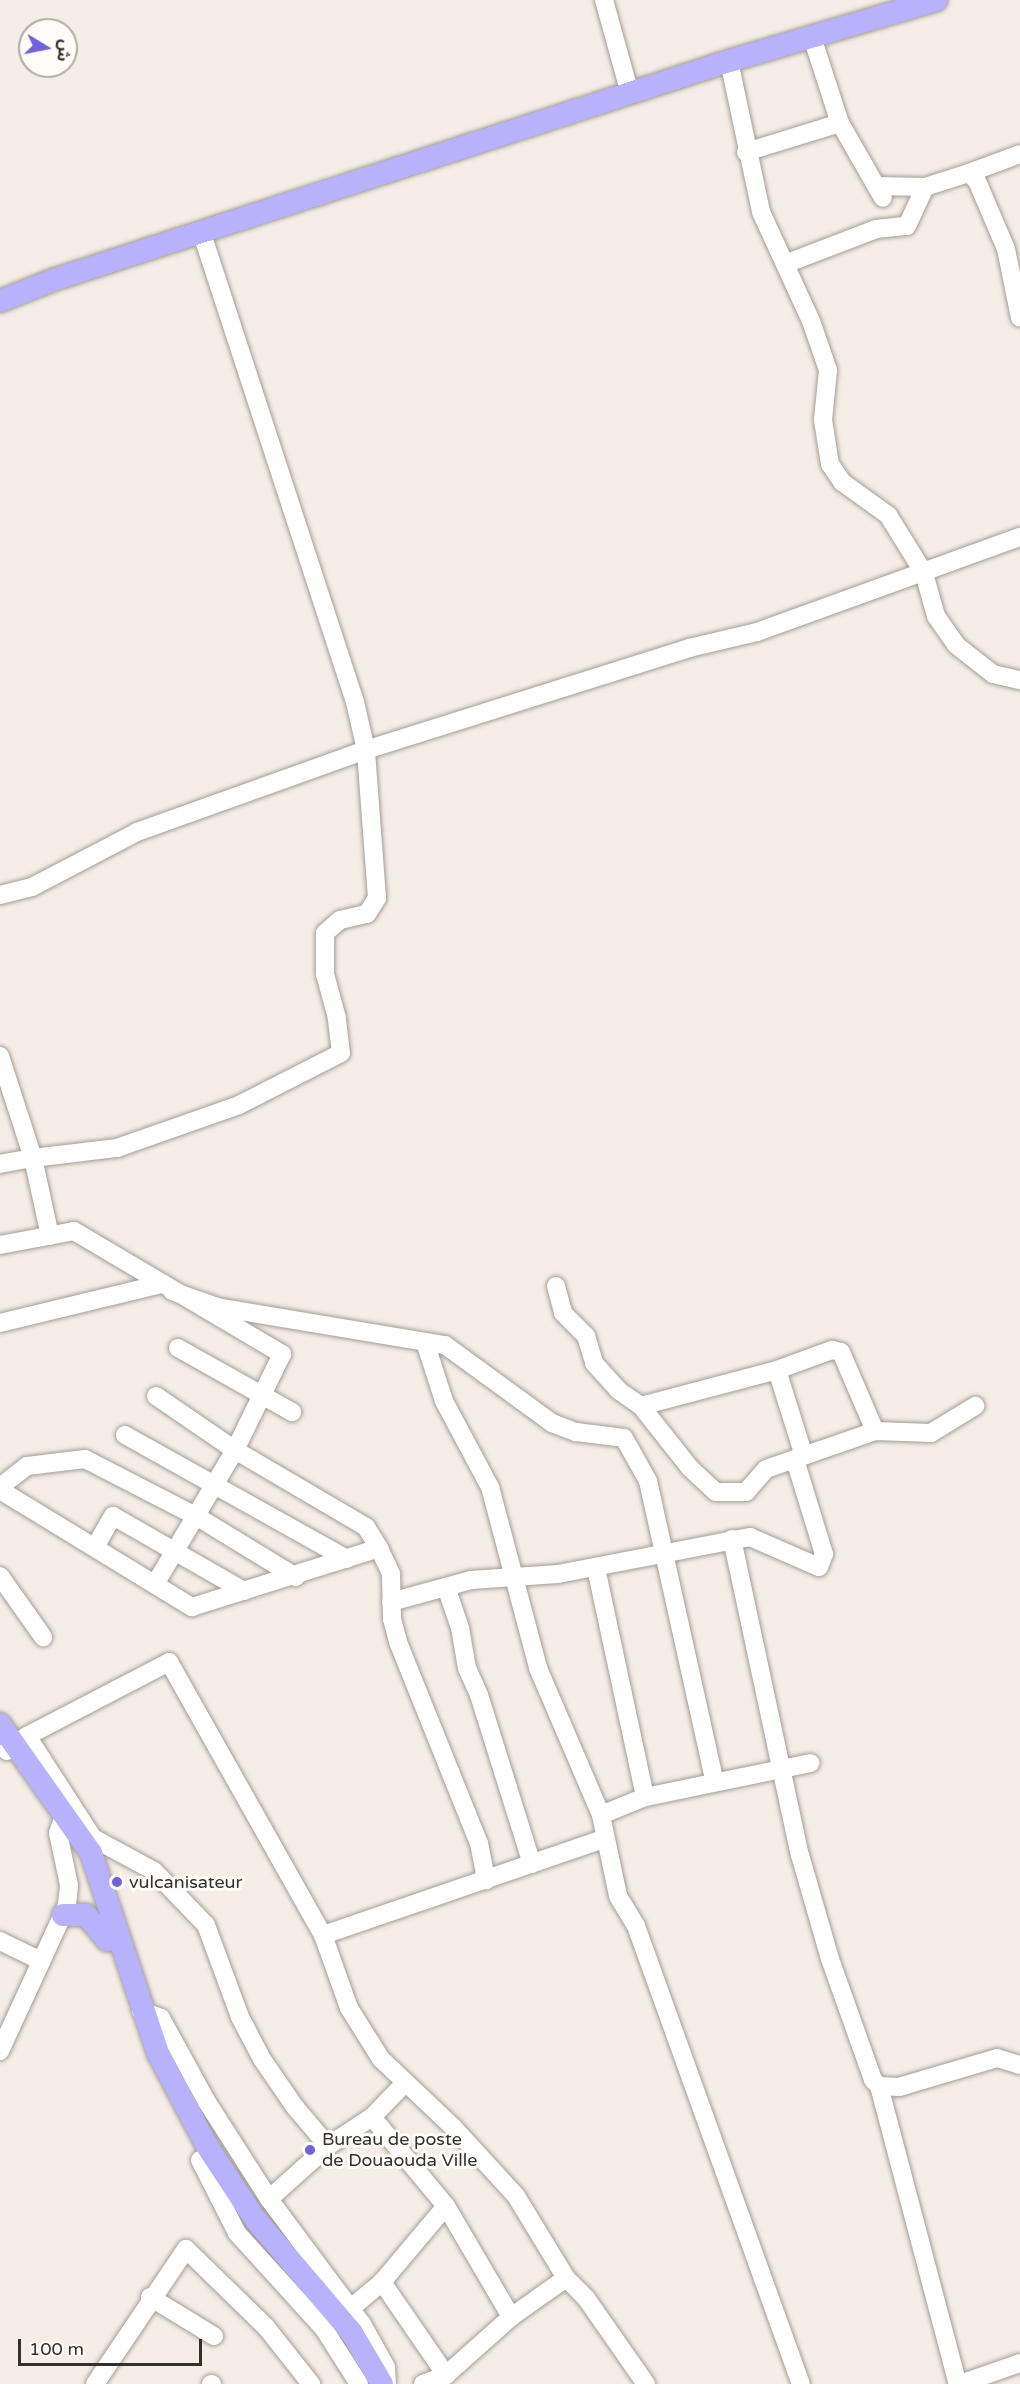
<!DOCTYPE html>
<html>
<head>
<meta charset="utf-8">
<style>
	body { margin:0 }
	#map { position:relative; width:1020px; height:2384px; overflow:hidden; background:#f5eee7; font-family:"Varela Round","Noto Sans Arabic",sans-serif }
	div>[style] { position:absolute }
	.roads { filter:drop-shadow(0 0 2px #a49d97) drop-shadow(0 0 2px #a49d97) }
	.minor>* { height:18px; margin:-9px; padding:0 9px; transform-origin:9px; border-radius:9px; background:#fff }
	.major>* { height:22px; margin:-11px; padding:0 11px; transform-origin:11px; border-radius:11px; background:#b8b1fb }
	.dots>* { width:16px; height:16px; translate:-50% -50%; box-sizing:border-box; border:3px solid #fffcf9; border-radius:50% }
	span { translate:-50% -50%; white-space:nowrap; text-align:center; line-height:1.15; -webkit-text-stroke:6px #fffcf9; paint-order:stroke }
	.poi-label { font-size:18px; color:#33312e }
	.left { translate:0 -50%; text-align:left }
	.north { position:absolute; left:18px; top:18px; width:60px; height:60px; box-sizing:border-box; background:#fffcf9; border:2px solid #adaba8; border-radius:50%; rotate:100deg; font-size:16px; font-weight:700; line-height:24px; text-align:center; color:#33312e }
	.north::after { content:''; display:block; margin:auto; width:21px; height:27px; background:#7061dc; clip-path:polygon(50% 0,100% 100%,50% 72%,0 100%) }
	.scale { position:absolute; left:18px; top:2339px; width:184px; height:27px; box-sizing:border-box; border:3px solid #33312e; border-top:0; padding-left:8px; font-size:18px; line-height:21px; white-space:nowrap; color:#33312e; -webkit-text-stroke:4px #fffcf9; paint-order:stroke }
</style>
</head>
<body>
<div id="map">
	<div class="roads">
		<div class="minor">
			<div style="left:604px;top:0;width:98px;rotate:74.5deg"></div>
			<div style="left:812px;top:37px;width:90px;rotate:72deg"></div>
			<div style="left:840px;top:123px;width:86px;rotate:60.2deg"></div>
			<div style="left:729px;top:61px;width:154px;rotate:78deg"></div>
			<div style="left:761px;top:212px;width:120px;rotate:65.4deg"></div>
			<div style="left:811px;top:321px;width:52px;rotate:70.9deg"></div>
			<div style="left:828px;top:370px;width:50px;rotate:95.7deg"></div>
			<div style="left:823px;top:420px;width:45px;rotate:81deg"></div>
			<div style="left:830px;top:464px;width:22px;rotate:56deg"></div>
			<div style="left:842px;top:482px;width:57px;rotate:35.7deg"></div>
			<div style="left:888px;top:515px;width:68px;rotate:58.2deg"></div>
			<div style="left:924px;top:573px;width:45px;rotate:74.4deg"></div>
			<div style="left:936px;top:616px;width:35px;rotate:55deg"></div>
			<div style="left:956px;top:645px;width:47px;rotate:38.1deg"></div>
			<div style="left:993px;top:674px;width:28px;rotate:13deg"></div>
			<div style="left:746px;top:152px;width:98px;rotate:-17.1deg"></div>
			<div style="left:969px;top:173px;width:54px;rotate:-20.4deg"></div>
			<div style="left:876px;top:186px;width:49px;rotate:1.2deg"></div>
			<div style="left:785px;top:264px;width:97px;rotate:-21deg"></div>
			<div style="left:876px;top:229px;width:31px;rotate:-6deg"></div>
			<div style="left:907px;top:226px;width:43px;rotate:-65.2deg"></div>
			<div style="left:925px;top:187px;width:46px;rotate:-17.7deg"></div>
			<div style="left:969px;top:173px;width:11px;rotate:45deg"></div>
			<div style="left:977px;top:181px;width:74px;rotate:66.9deg"></div>
			<div style="left:1006px;top:249px;width:70px;rotate:78.5deg"></div>
			<div style="left:0;top:895px;width:33px;rotate:-14deg"></div>
			<div style="left:32px;top:887px;width:119px;rotate:-27.6deg"></div>
			<div style="left:137px;top:832px;width:243px;rotate:-19.7deg"></div>
			<div style="left:366px;top:750px;width:339px;rotate:-17.5deg"></div>
			<div style="left:689px;top:648px;width:70px;rotate:-13.2deg"></div>
			<div style="left:757px;top:632px;width:280px;rotate:-19.9deg"></div>
			<div style="left:0;top:1056px;width:107px;rotate:72.1deg"></div>
			<div style="left:33px;top:1158px;width:34px;rotate:170deg"></div>
			<div style="left:50px;top:1236px;width:80px;rotate:-102.3deg"></div>
			<div style="left:33px;top:1158px;width:85px;rotate:-6.8deg"></div>
			<div style="left:117px;top:1148px;width:129px;rotate:-19.4deg"></div>
			<div style="left:239px;top:1105px;width:114px;rotate:-27deg"></div>
			<div style="left:341px;top:1053px;width:35px;rotate:-97deg"></div>
			<div style="left:337px;top:1018px;width:46px;rotate:-105.3deg"></div>
			<div style="left:325px;top:974px;width:41px;rotate:-90deg"></div>
			<div style="left:325px;top:933px;width:20px;rotate:-41deg"></div>
			<div style="left:340px;top:920px;width:28px;rotate:-13deg"></div>
			<div style="left:367px;top:914px;width:19px;rotate:-58deg"></div>
			<div style="left:377px;top:898px;width:148px;rotate:-94.3deg"></div>
			<div style="left:366px;top:750px;width:49px;rotate:-102.9deg"></div>
			<div style="left:355px;top:702px;width:493px;rotate:-108.1deg"></div>
			<div style="left:0;top:1245px;width:75px;rotate:-10.7deg"></div>
			<div style="left:74px;top:1231px;width:242px;rotate:30.6deg"></div>
			<div style="left:282px;top:1354px;width:107px;rotate:116.1deg"></div>
			<div style="left:235px;top:1450px;width:156px;rotate:120.8deg"></div>
			<div style="left:556px;top:1286px;width:28px;rotate:75deg"></div>
			<div style="left:563px;top:1313px;width:33px;rotate:45deg"></div>
			<div style="left:586px;top:1336px;width:28px;rotate:73deg"></div>
			<div style="left:594px;top:1363px;width:36px;rotate:48deg"></div>
			<div style="left:618px;top:1390px;width:28px;rotate:35deg"></div>
			<div style="left:641px;top:1406px;width:79px;rotate:51.7deg"></div>
			<div style="left:690px;top:1468px;width:35px;rotate:43deg"></div>
			<div style="left:716px;top:1492px;width:30px"></div>
			<div style="left:746px;top:1492px;width:30px;rotate:-49deg"></div>
			<div style="left:766px;top:1469px;width:115px;rotate:-19.2deg"></div>
			<div style="left:875px;top:1431px;width:56px;rotate:2deg"></div>
			<div style="left:931px;top:1433px;width:52px;rotate:-31.5deg"></div>
			<div style="left:172px;top:1291px;width:48px;rotate:19.6deg"></div>
			<div style="left:217px;top:1307px;width:231px;rotate:9.5deg"></div>
			<div style="left:445px;top:1345px;width:132px;rotate:36.1deg"></div>
			<div style="left:552px;top:1423px;width:26px;rotate:21deg"></div>
			<div style="left:576px;top:1432px;width:48px;rotate:7.1deg"></div>
			<div style="left:624px;top:1438px;width:49px;rotate:60.8deg"></div>
			<div style="left:648px;top:1481px;width:308px;rotate:77.5deg"></div>
			<div style="left:0;top:1323px;width:166px;rotate:-13.6deg"></div>
			<div style="left:425px;top:1342px;width:62px;rotate:72.1deg"></div>
			<div style="left:444px;top:1401px;width:98px;rotate:61.9deg"></div>
			<div style="left:490px;top:1487px;width:187px;rotate:75.1deg"></div>
			<div style="left:538px;top:1668px;width:160px;rotate:66.8deg"></div>
			<div style="left:601px;top:1815px;width:83px;rotate:78.1deg"></div>
			<div style="left:618px;top:1896px;width:35px;rotate:59deg"></div>
			<div style="left:636px;top:1926px;width:487px;rotate:70.2deg"></div>
			<div style="left:178px;top:1348px;width:131px;rotate:29.3deg"></div>
			<div style="left:777px;top:1370px;width:90px;rotate:72.6deg"></div>
			<div style="left:156px;top:1396px;width:96px;rotate:34.4deg"></div>
			<div style="left:235px;top:1450px;width:152px;rotate:30.4deg"></div>
			<div style="left:366px;top:1527px;width:25px;rotate:58deg"></div>
			<div style="left:641px;top:1406px;width:141px;rotate:-14.8deg"></div>
			<div style="left:777px;top:1370px;width:59px;rotate:-20deg"></div>
			<div style="left:832px;top:1350px;width:9px;rotate:13deg"></div>
			<div style="left:841px;top:1352px;width:86px;rotate:66.7deg"></div>
			<div style="left:125px;top:1435px;width:254px;rotate:29.2deg"></div>
			<div style="left:0;top:1487px;width:34px;rotate:-38deg"></div>
			<div style="left:27px;top:1466px;width:58px;rotate:-6.9deg"></div>
			<div style="left:85px;top:1459px;width:125px;rotate:27.2deg"></div>
			<div style="left:196px;top:1516px;width:117px;rotate:31.4deg"></div>
			<div style="left:0;top:1490px;width:225px;rotate:31.4deg"></div>
			<div style="left:192px;top:1607px;width:196px;rotate:-17.5deg"></div>
			<div style="left:379px;top:1548px;width:29px;rotate:65deg"></div>
			<div style="left:391px;top:1574px;width:45px;rotate:88.7deg"></div>
			<div style="left:392px;top:1619px;width:24px;rotate:75deg"></div>
			<div style="left:398px;top:1642px;width:217px;rotate:68.1deg"></div>
			<div style="left:479px;top:1843px;width:38px;rotate:79deg"></div>
			<div style="left:732px;top:1539px;width:323px;rotate:77.9deg"></div>
			<div style="left:800px;top:1855px;width:108px;rotate:73.9deg"></div>
			<div style="left:830px;top:1959px;width:128px;rotate:70.4deg"></div>
			<div style="left:873px;top:2080px;width:8px;rotate:45deg"></div>
			<div style="left:879px;top:2086px;width:20px;rotate:3deg"></div>
			<div style="left:899px;top:2087px;width:102px;rotate:-16.5deg"></div>
			<div style="left:997px;top:2058px;width:24px;rotate:17deg"></div>
			<div style="left:95px;top:1547px;width:36px;rotate:-60deg"></div>
			<div style="left:113px;top:1516px;width:151px;rotate:29.8deg"></div>
			<div style="left:596px;top:1568px;width:234px;rotate:77.9deg"></div>
			<div style="left:0;top:1576px;width:75px;rotate:54.8deg"></div>
			<div style="left:446px;top:1587px;width:43px;rotate:71.1deg"></div>
			<div style="left:460px;top:1628px;width:41px;rotate:80.1deg"></div>
			<div style="left:467px;top:1668px;width:30px;rotate:66deg"></div>
			<div style="left:479px;top:1695px;width:177px;rotate:72.6deg"></div>
			<div style="left:391px;top:1602px;width:83px;rotate:-15.4deg"></div>
			<div style="left:471px;top:1580px;width:87px;rotate:-3.9deg"></div>
			<div style="left:558px;top:1574px;width:196px;rotate:-10.9deg"></div>
			<div style="left:750px;top:1537px;width:75px;rotate:23.5deg"></div>
			<div style="left:819px;top:1567px;width:14px;rotate:-69deg"></div>
			<div style="left:824px;top:1554px;width:98px;rotate:-107.1deg"></div>
			<div style="left:27px;top:1736px;width:121px;rotate:57.1deg"></div>
			<div style="left:93px;top:1838px;width:69px;rotate:28.4deg"></div>
			<div style="left:154px;top:1871px;width:75px;rotate:46.1deg"></div>
			<div style="left:206px;top:1925px;width:98px;rotate:69.7deg"></div>
			<div style="left:240px;top:2017px;width:47px;rotate:62.4deg"></div>
			<div style="left:262px;top:2059px;width:58px;rotate:55.5deg"></div>
			<div style="left:295px;top:2107px;width:51px;rotate:49.8deg"></div>
			<div style="left:7px;top:1751px;width:25px;rotate:-37deg"></div>
			<div style="left:27px;top:1736px;width:160px;rotate:-27.5deg"></div>
			<div style="left:169px;top:1662px;width:313px;rotate:60.6deg"></div>
			<div style="left:323px;top:1935px;width:297px;rotate:-18.9deg"></div>
			<div style="left:601px;top:1815px;width:48px;rotate:-22.2deg"></div>
			<div style="left:645px;top:1797px;width:169px;rotate:-11.6deg"></div>
			<div style="left:323px;top:1935px;width:77px;rotate:70.4deg"></div>
			<div style="left:349px;top:2008px;width:60px;rotate:57.9deg"></div>
			<div style="left:381px;top:2059px;width:99px;rotate:43.4deg"></div>
			<div style="left:453px;top:2127px;width:93px;rotate:47.6deg"></div>
			<div style="left:516px;top:2196px;width:96px;rotate:58.6deg"></div>
			<div style="left:566px;top:2278px;width:28px;rotate:45deg"></div>
			<div style="left:586px;top:2298px;width:105px;rotate:55.1deg"></div>
			<div style="left:0;top:1941px;width:46px;rotate:26deg"></div>
			<div style="left:141px;top:2011px;width:21px;rotate:19deg"></div>
			<div style="left:161px;top:2018px;width:96px;rotate:61.3deg"></div>
			<div style="left:207px;top:2102px;width:115px;rotate:57.4deg"></div>
			<div style="left:269px;top:2199px;width:156px;rotate:53.4deg"></div>
			<div style="left:362px;top:2324px;width:49px;rotate:60.8deg"></div>
			<div style="left:386px;top:2367px;width:17px;rotate:87deg"></div>
			<div style="left:0;top:2051px;width:161px;rotate:-65.3deg"></div>
			<div style="left:67px;top:1905px;width:20px;rotate:-84deg"></div>
			<div style="left:69px;top:1885px;width:53px;rotate:-101.9deg"></div>
			<div style="left:58px;top:1833px;width:21px;rotate:-71deg"></div>
			<div style="left:879px;top:2086px;width:308px;rotate:75.2deg"></div>
			<div style="left:372px;top:2117px;width:116px;rotate:50.3deg"></div>
			<div style="left:446px;top:2206px;width:129px;rotate:59.6deg"></div>
			<div style="left:200px;top:2160px;width:82px;rotate:63.1deg"></div>
			<div style="left:237px;top:2233px;width:130px;rotate:47.8deg"></div>
			<div style="left:324px;top:2329px;width:65px;rotate:57.5deg"></div>
			<div style="left:269px;top:2199px;width:79px;rotate:-41.9deg"></div>
			<div style="left:328px;top:2146px;width:53px;rotate:-33.4deg"></div>
			<div style="left:372px;top:2117px;width:47px;rotate:-45.9deg"></div>
			<div style="left:382px;top:2282px;width:113px;rotate:55.5deg"></div>
			<div style="left:150px;top:2297px;width:75px;rotate:31.4deg"></div>
			<div style="left:351px;top:2308px;width:40px;rotate:-40deg"></div>
			<div style="left:382px;top:2282px;width:99px;rotate:-49.9deg"></div>
			<div style="left:95px;top:2384px;width:163px;rotate:-56deg"></div>
			<div style="left:186px;top:2249px;width:112px;rotate:44.3deg"></div>
			<div style="left:266px;top:2327px;width:73px;rotate:51.7deg"></div>
			<div style="left:211px;top:2384px;width:1px"></div>
			<div style="left:423px;top:2384px;width:25px;rotate:-21deg"></div>
			<div style="left:446px;top:2375px;width:87px;rotate:-41.7deg"></div>
			<div style="left:511px;top:2317px;width:67px;rotate:-35.3deg"></div>
			<div style="left:960px;top:2384px;width:64px;rotate:-19.3deg"></div>
		</div>
		<div class="major">
			<div style="left:0;top:301px;width:57px;rotate:-21.6deg"></div>
			<div style="left:53px;top:280px;width:711px;rotate:-17.95deg"></div>
			<div style="left:729px;top:61px;width:216px;rotate:-16.4deg"></div>
			<div style="left:0;top:1724px;width:158px;rotate:54.8deg"></div>
			<div style="left:91px;top:1853px;width:211px;rotate:71.5deg"></div>
			<div style="left:158px;top:2053px;width:105px;rotate:62.2deg"></div>
			<div style="left:207px;top:2146px;width:87px;rotate:56.7deg"></div>
			<div style="left:255px;top:2219px;width:150px;rotate:49.6deg"></div>
			<div style="left:352px;top:2333px;width:59px;rotate:59.5deg"></div>
			<div style="left:63px;top:1915px;width:23px"></div>
			<div style="left:86px;top:1915px;width:33px;rotate:50deg"></div>
		</div>
	</div>
	<div class="dots">
		<div style="left:117px;top:1882px;background:#7061dc"></div>
		<div style="left:310px;top:2150px;background:#7061dc"></div>
	</div>
	<div class="poi-label">
		<span class="left" style="left:129px;top:1882px">vulcanisateur</span>
		<span class="left" style="left:322px;top:2150px">Bureau de poste<br>de Douaouda Ville</span>
	</div>
	<div class="north">ش</div>
	<div class="scale">100 m</div>
</div>
</body>
</html>
